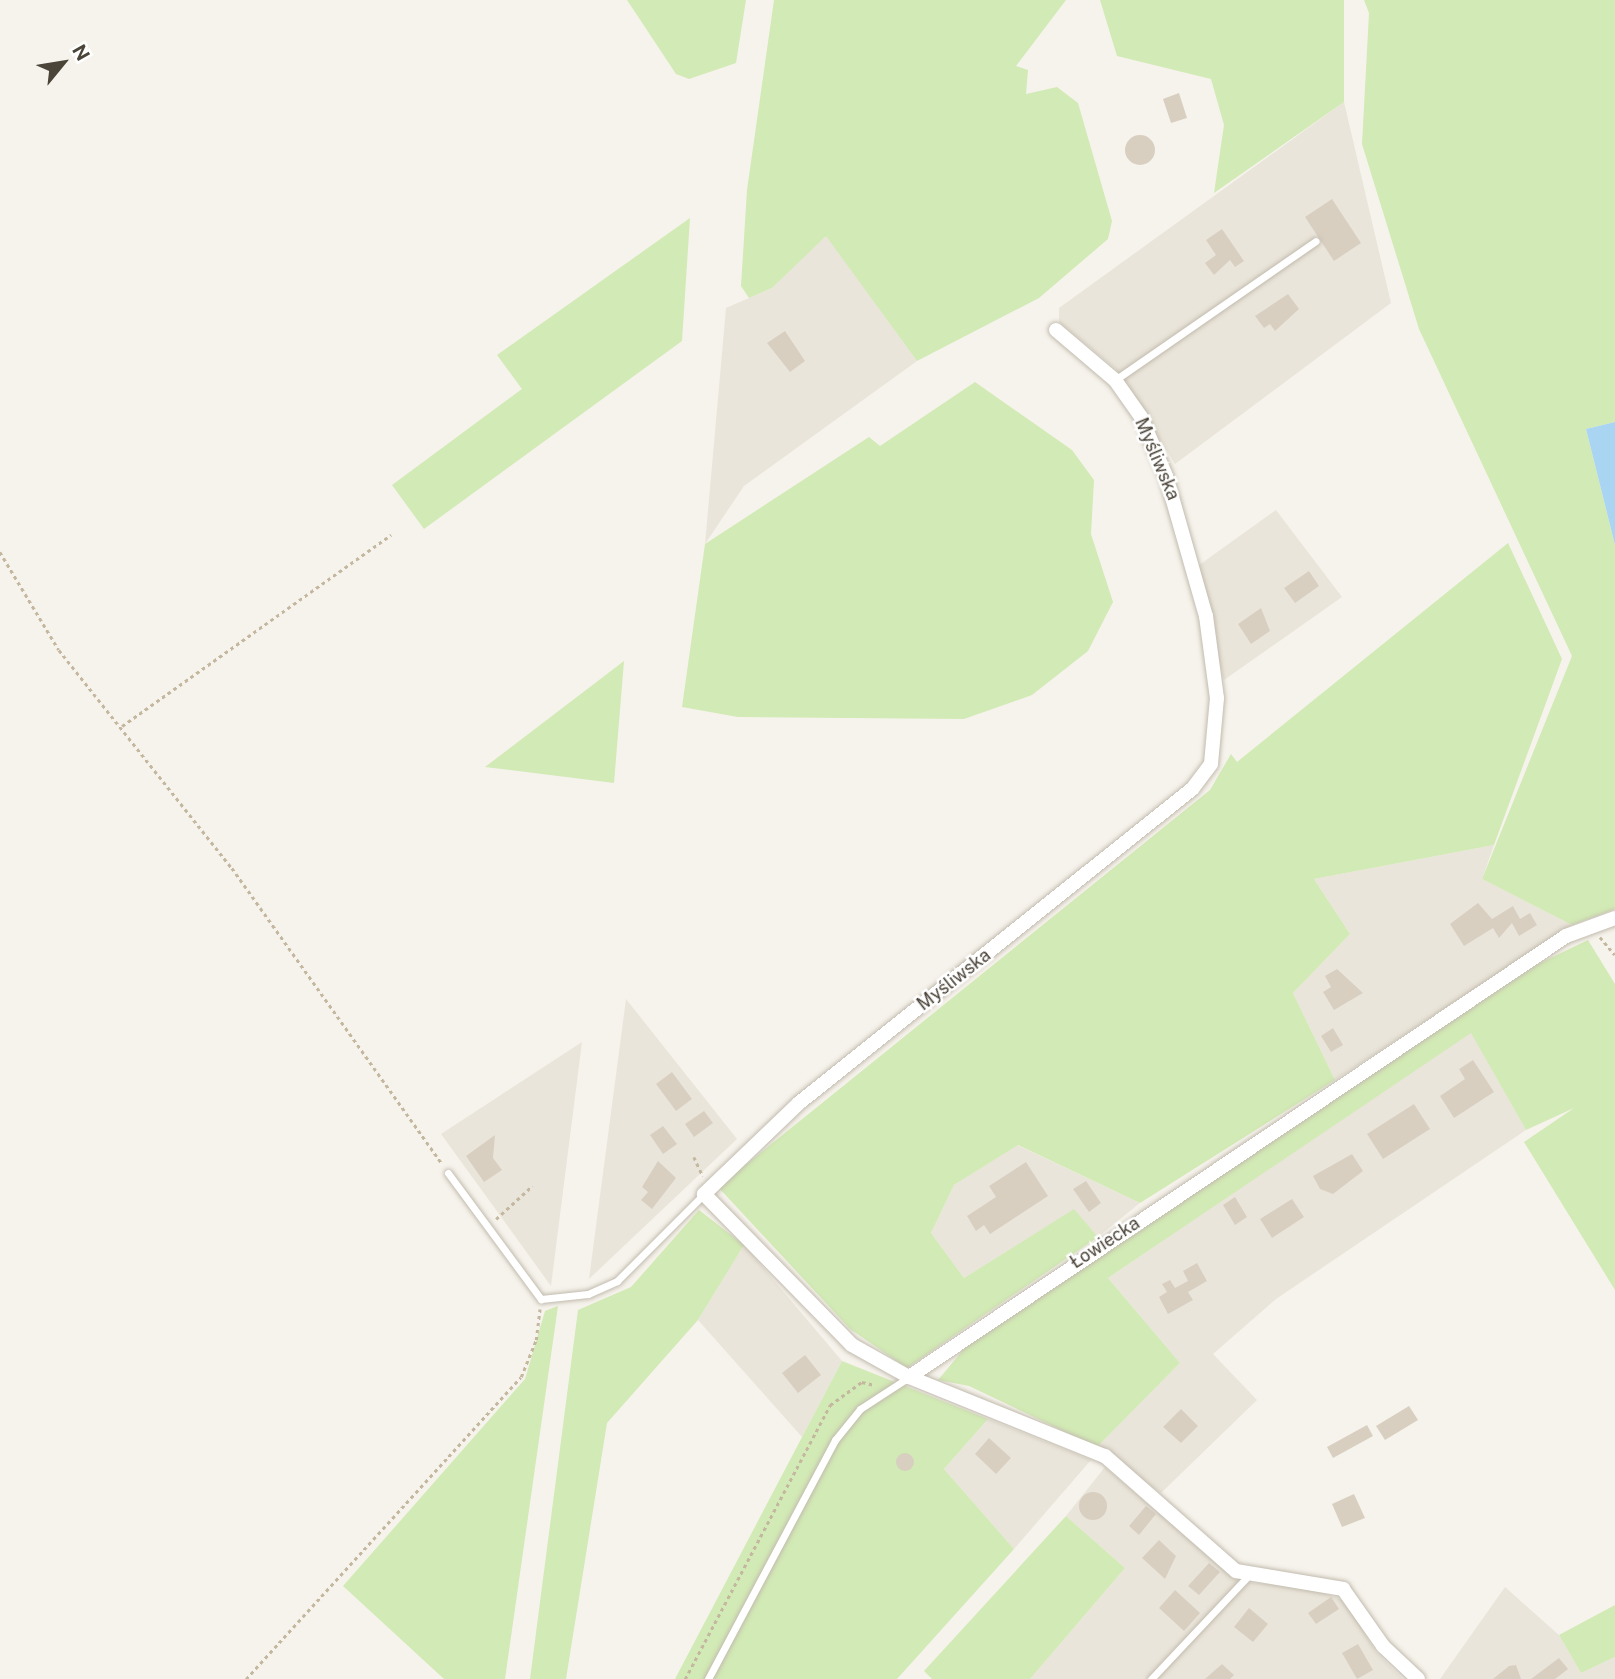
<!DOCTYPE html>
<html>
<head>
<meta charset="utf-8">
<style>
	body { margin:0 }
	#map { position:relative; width:1615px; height:1679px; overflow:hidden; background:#f6f3ec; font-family:"Public Sans",sans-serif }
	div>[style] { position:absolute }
	.residential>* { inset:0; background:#eae5da }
	.green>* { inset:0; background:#d2eab5 }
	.water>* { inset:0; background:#a9d4f2 }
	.building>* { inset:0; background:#d8cfc1 }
	.round { border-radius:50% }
	.path>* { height:2.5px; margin-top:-1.25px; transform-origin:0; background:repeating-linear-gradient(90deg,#c4b79f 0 3.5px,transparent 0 7px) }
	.roads { filter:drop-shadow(0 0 2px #c2bbae) drop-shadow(0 0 2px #c2bbae) }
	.service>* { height:7px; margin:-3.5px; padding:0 3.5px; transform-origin:3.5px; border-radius:3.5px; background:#fff }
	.minor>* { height:14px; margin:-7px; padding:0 7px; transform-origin:7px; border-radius:7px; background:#fff }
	span { translate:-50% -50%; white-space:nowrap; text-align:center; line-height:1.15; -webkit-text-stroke:5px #fff; paint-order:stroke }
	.street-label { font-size:18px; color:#4b4439 }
	.north { position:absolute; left:28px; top:28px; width:70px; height:70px; -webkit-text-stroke:5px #fff; paint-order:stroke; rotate:60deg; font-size:19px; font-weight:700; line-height:28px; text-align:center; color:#4b4439 }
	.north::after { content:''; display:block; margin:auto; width:24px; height:32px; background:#4b4439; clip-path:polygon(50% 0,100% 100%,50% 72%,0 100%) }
</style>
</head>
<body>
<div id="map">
	<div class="residential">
		<div style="clip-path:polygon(1344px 102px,1391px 303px,1175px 464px,1116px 369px,1059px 322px,1059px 308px)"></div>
		<div style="clip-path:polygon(826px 235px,917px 361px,744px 486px,705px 544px,726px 308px,772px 288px)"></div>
		<div style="clip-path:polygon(1276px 510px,1342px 597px,1224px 680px,1195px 568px)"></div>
		<div style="clip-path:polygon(1494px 845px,1482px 879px,1572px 925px,1335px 1080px,1293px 993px,1350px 934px,1314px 879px)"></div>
		<div style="clip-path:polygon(626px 999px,737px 1139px,589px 1279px)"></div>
		<div style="clip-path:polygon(1471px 1032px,1526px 1130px,1276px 1299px,1213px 1354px,1257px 1400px,1161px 1493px,1097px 1447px,1180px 1363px,1108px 1278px)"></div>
		<div style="clip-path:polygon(582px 1042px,551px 1286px,441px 1134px)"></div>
		<div style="clip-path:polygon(1017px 1145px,1140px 1203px,1098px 1237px,1074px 1210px,964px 1278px,931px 1233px,954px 1185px)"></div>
		<div style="clip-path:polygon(744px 1245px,842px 1361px,802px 1437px,698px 1320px)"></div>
		<div style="clip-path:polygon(988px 1419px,1091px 1460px,1014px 1549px,944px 1469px)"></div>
		<div style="clip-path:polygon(1105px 1467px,1239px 1582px,1307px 1587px,1345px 1601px,1376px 1652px,1403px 1679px,1030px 1679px,1125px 1568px,1066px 1516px)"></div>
		<div style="clip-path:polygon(1505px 1587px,1559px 1635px,1581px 1673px,1615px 1657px,1615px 1679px,1440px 1679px)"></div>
	</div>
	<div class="green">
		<div style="clip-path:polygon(627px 0,746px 0,736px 63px,689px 79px,676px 74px)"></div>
		<div style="clip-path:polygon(774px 0,1066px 0,1016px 66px,1028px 70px,1026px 94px,1057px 87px,1078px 103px,1112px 221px,1108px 239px,1039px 298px,917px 361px,826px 236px,772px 288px,749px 298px,741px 286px,747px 190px)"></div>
		<div style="clip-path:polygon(1100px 0,1344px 0,1344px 102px,1214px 193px,1224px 125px,1211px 79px,1117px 56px)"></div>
		<div style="clip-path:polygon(1364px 0,1615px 0,1615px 422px,1586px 429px,1615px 545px,1615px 909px,1572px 925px,1482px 879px,1572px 656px,1419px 329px,1362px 144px,1369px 13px)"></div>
		<div style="clip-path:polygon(690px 218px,682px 341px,424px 529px,392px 485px,522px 389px,497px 355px)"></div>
		<div style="clip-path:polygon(975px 382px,1072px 450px,1094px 480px,1091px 534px,1113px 602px,1088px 651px,1032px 695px,964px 719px,738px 717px,682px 707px,705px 544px,869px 437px,880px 446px)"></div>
		<div style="clip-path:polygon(1508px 543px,1562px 659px,1494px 845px,1314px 879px,1350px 934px,1293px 993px,1335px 1080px,1140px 1203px,1018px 1145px,954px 1185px,931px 1233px,964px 1278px,1074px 1209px,1098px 1237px,907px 1368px,850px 1329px,718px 1187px,1210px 790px,1231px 754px,1237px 762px)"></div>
		<div style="clip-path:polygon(624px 661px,614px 783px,485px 767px)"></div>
		<div style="clip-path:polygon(1588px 940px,1615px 984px,1615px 1290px,1524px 1142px,1574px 1108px,1526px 1130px,1471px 1033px,1108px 1278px,1180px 1363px,1097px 1447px,969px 1386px,938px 1380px,974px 1337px,1538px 964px)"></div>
		<div style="clip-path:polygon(699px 1210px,744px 1245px,698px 1320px,607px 1423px,566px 1679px,530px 1679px,578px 1310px,631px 1287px)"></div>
		<div style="clip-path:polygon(558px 1306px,505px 1679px,444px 1679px,343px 1586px,525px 1379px,545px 1311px)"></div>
		<div style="clip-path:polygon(842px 1361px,988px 1419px,944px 1469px,1014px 1549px,897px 1679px,675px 1679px)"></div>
		<div style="clip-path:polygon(1066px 1516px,1125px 1568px,1030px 1679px,932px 1679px,924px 1671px)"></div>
		<div style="clip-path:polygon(1615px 1605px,1615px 1657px,1581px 1673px,1559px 1635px)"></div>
	</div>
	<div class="water">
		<div style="clip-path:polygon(1615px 422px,1615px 545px,1586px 429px)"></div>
	</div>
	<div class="building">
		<div style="clip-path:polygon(1179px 93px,1187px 118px,1171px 123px,1163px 99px)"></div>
		<div class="round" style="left:1125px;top:135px;width:30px;height:30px"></div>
		<div style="clip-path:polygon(1332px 199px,1361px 243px,1334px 261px,1305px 217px)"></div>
		<div style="clip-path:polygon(1222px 229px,1244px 261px,1235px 267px,1230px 260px,1214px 275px,1205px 263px,1216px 255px,1206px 240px)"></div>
		<div style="clip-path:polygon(1288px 294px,1299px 309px,1275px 331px,1270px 324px,1264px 328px,1255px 316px)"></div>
		<div style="clip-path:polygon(785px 331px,805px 361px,790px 372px,767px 343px)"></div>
		<div style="clip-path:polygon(1309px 571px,1319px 586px,1295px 603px,1284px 588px)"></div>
		<div style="clip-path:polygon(1261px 608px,1270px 631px,1251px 644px,1238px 624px)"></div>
		<div style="clip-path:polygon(1478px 903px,1492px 919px,1513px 906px,1520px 919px,1530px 913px,1537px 925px,1519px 936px,1512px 923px,1499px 938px,1493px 928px,1464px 946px,1450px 924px)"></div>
		<div style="clip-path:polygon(1337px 969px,1363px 993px,1334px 1010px,1323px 992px,1331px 987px,1325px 976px)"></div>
		<div style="clip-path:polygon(1333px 1028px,1343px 1045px,1331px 1052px,1321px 1036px)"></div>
		<div style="clip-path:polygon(1473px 1060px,1494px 1092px,1454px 1118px,1440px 1096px,1465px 1079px,1459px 1069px)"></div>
		<div style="clip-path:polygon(672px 1072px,692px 1099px,676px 1111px,656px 1084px)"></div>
		<div style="clip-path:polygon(1414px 1104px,1430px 1129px,1383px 1159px,1367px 1134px)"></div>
		<div style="clip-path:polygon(704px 1111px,713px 1123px,694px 1137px,685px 1124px)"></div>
		<div style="clip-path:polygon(663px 1126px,677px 1144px,663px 1154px,650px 1135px)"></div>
		<div style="clip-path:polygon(495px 1135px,493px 1158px,502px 1170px,484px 1182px,466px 1156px)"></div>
		<div style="clip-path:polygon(1352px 1154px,1363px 1171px,1333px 1194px,1320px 1189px,1313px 1176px)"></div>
		<div style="clip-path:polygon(658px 1161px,676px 1178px,652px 1209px,641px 1200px,648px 1192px,642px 1187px)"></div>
		<div style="clip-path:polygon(1026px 1162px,1048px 1196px,990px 1234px,984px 1225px,976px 1231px,967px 1216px,996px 1197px,989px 1186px)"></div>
		<div style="clip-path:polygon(1086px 1181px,1101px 1203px,1089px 1212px,1073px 1189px)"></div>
		<div style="clip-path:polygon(1235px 1197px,1247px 1217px,1235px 1225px,1223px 1205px)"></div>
		<div style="clip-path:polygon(1292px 1199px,1304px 1217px,1272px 1238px,1260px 1219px)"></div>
		<div style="clip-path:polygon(1197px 1263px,1207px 1281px,1188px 1292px,1193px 1300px,1168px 1314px,1159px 1297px,1167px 1292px,1162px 1284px,1170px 1280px,1175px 1288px,1188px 1281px,1183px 1271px)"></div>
		<div style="clip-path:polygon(805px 1355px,821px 1375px,798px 1393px,782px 1373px)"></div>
		<div style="clip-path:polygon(1409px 1406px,1418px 1420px,1385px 1440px,1376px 1426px)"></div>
		<div style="clip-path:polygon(1181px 1409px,1198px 1426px,1181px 1443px,1163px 1427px)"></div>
		<div style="clip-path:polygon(1367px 1425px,1373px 1436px,1333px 1458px,1327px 1447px)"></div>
		<div style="clip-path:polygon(989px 1438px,1011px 1458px,996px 1474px,975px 1454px)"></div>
		<div class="round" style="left:896px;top:1453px;width:18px;height:18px"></div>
		<div class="round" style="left:1079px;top:1492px;width:28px;height:28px"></div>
		<div style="clip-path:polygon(1354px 1494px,1365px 1518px,1342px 1527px,1332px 1504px)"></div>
		<div style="clip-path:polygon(1146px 1506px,1156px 1514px,1139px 1535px,1129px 1526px)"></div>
		<div style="clip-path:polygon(1159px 1540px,1176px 1556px,1165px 1579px,1142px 1558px)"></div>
		<div style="clip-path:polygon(1209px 1563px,1220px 1572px,1199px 1595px,1188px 1586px)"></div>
		<div style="clip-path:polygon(1175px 1590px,1200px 1613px,1184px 1631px,1159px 1608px)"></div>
		<div style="clip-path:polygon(1331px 1597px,1339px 1609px,1316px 1624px,1308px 1613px)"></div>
		<div style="clip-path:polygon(1249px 1608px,1268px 1624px,1253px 1642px,1234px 1627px)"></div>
		<div style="clip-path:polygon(1358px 1644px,1373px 1670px,1357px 1679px,1342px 1653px)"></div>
		<div style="clip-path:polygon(1559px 1658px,1568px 1669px,1555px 1679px,1531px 1679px)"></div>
		<div style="clip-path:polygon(1222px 1664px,1234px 1675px,1230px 1679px,1205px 1679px)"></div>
		<div style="clip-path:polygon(1516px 1665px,1521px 1679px,1493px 1679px,1509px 1666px)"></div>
	</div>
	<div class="path">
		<div style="left:0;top:552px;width:114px;rotate:59deg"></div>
		<div style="left:59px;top:650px;width:278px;rotate:51.6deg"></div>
		<div style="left:232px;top:868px;width:363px;rotate:54.6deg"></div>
		<div style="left:122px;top:726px;width:330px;rotate:-35.4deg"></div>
		<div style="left:1600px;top:937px;width:23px;rotate:50deg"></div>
		<div style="left:694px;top:1157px;width:21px;rotate:65deg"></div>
		<div style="left:496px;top:1219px;width:49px;rotate:-42.5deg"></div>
		<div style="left:246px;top:1679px;width:408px;rotate:-47.7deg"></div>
		<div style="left:521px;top:1377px;width:40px;rotate:-68deg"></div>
		<div style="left:536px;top:1340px;width:31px;rotate:-83deg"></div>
		<div style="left:685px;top:1679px;width:310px;rotate:-62.1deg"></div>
		<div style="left:830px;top:1405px;width:39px;rotate:-36deg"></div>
		<div style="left:862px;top:1382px;width:13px;rotate:13deg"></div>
	</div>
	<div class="roads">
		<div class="service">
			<div style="left:1115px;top:380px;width:244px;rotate:-34.7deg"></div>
			<div style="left:448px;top:1173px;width:157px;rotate:53.6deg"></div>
			<div style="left:541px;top:1299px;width:47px;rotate:-6.1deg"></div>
			<div style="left:588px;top:1294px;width:32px;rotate:-24deg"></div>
			<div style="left:617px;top:1281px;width:123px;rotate:-45deg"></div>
			<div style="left:708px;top:1679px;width:271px;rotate:-62deg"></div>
			<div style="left:835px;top:1440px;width:40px;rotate:-51deg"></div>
			<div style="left:860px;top:1409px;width:59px;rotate:-33.1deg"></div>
			<div style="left:1151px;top:1679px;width:143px;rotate:-46.7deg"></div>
		</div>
		<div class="minor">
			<div style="left:1056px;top:330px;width:77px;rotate:40.3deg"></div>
			<div style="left:1115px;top:380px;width:45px;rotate:54.9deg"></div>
			<div style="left:1141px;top:417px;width:64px;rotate:67deg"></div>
			<div style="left:1166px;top:476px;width:146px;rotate:74.1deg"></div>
			<div style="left:1206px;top:616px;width:83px;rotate:82.4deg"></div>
			<div style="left:1217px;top:698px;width:66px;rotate:95.2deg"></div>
			<div style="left:1211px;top:764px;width:31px;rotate:127deg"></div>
			<div style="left:1192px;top:789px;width:503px;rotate:141.38deg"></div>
			<div style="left:799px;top:1103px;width:132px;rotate:136.2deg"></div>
			<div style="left:704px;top:1194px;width:211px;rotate:45.6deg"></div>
			<div style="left:852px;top:1345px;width:65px;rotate:29.3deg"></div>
			<div style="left:909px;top:1377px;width:211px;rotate:22deg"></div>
			<div style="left:1105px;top:1456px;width:174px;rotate:41.3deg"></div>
			<div style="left:1236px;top:1571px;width:109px;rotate:9.5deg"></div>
			<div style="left:1343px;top:1589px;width:70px;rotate:54.9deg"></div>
			<div style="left:1383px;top:1646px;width:48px;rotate:43.3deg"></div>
			<div style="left:909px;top:1377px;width:791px;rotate:-33.87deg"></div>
			<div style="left:1566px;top:936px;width:52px;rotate:-20.2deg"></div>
		</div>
	</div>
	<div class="street-label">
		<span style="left:1157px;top:459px;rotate:67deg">Myśliwska</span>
		<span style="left:954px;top:980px;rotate:-38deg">Myśliwska</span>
		<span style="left:1105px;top:1243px;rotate:-33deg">Łowiecka</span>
	</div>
	<div class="north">N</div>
</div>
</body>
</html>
